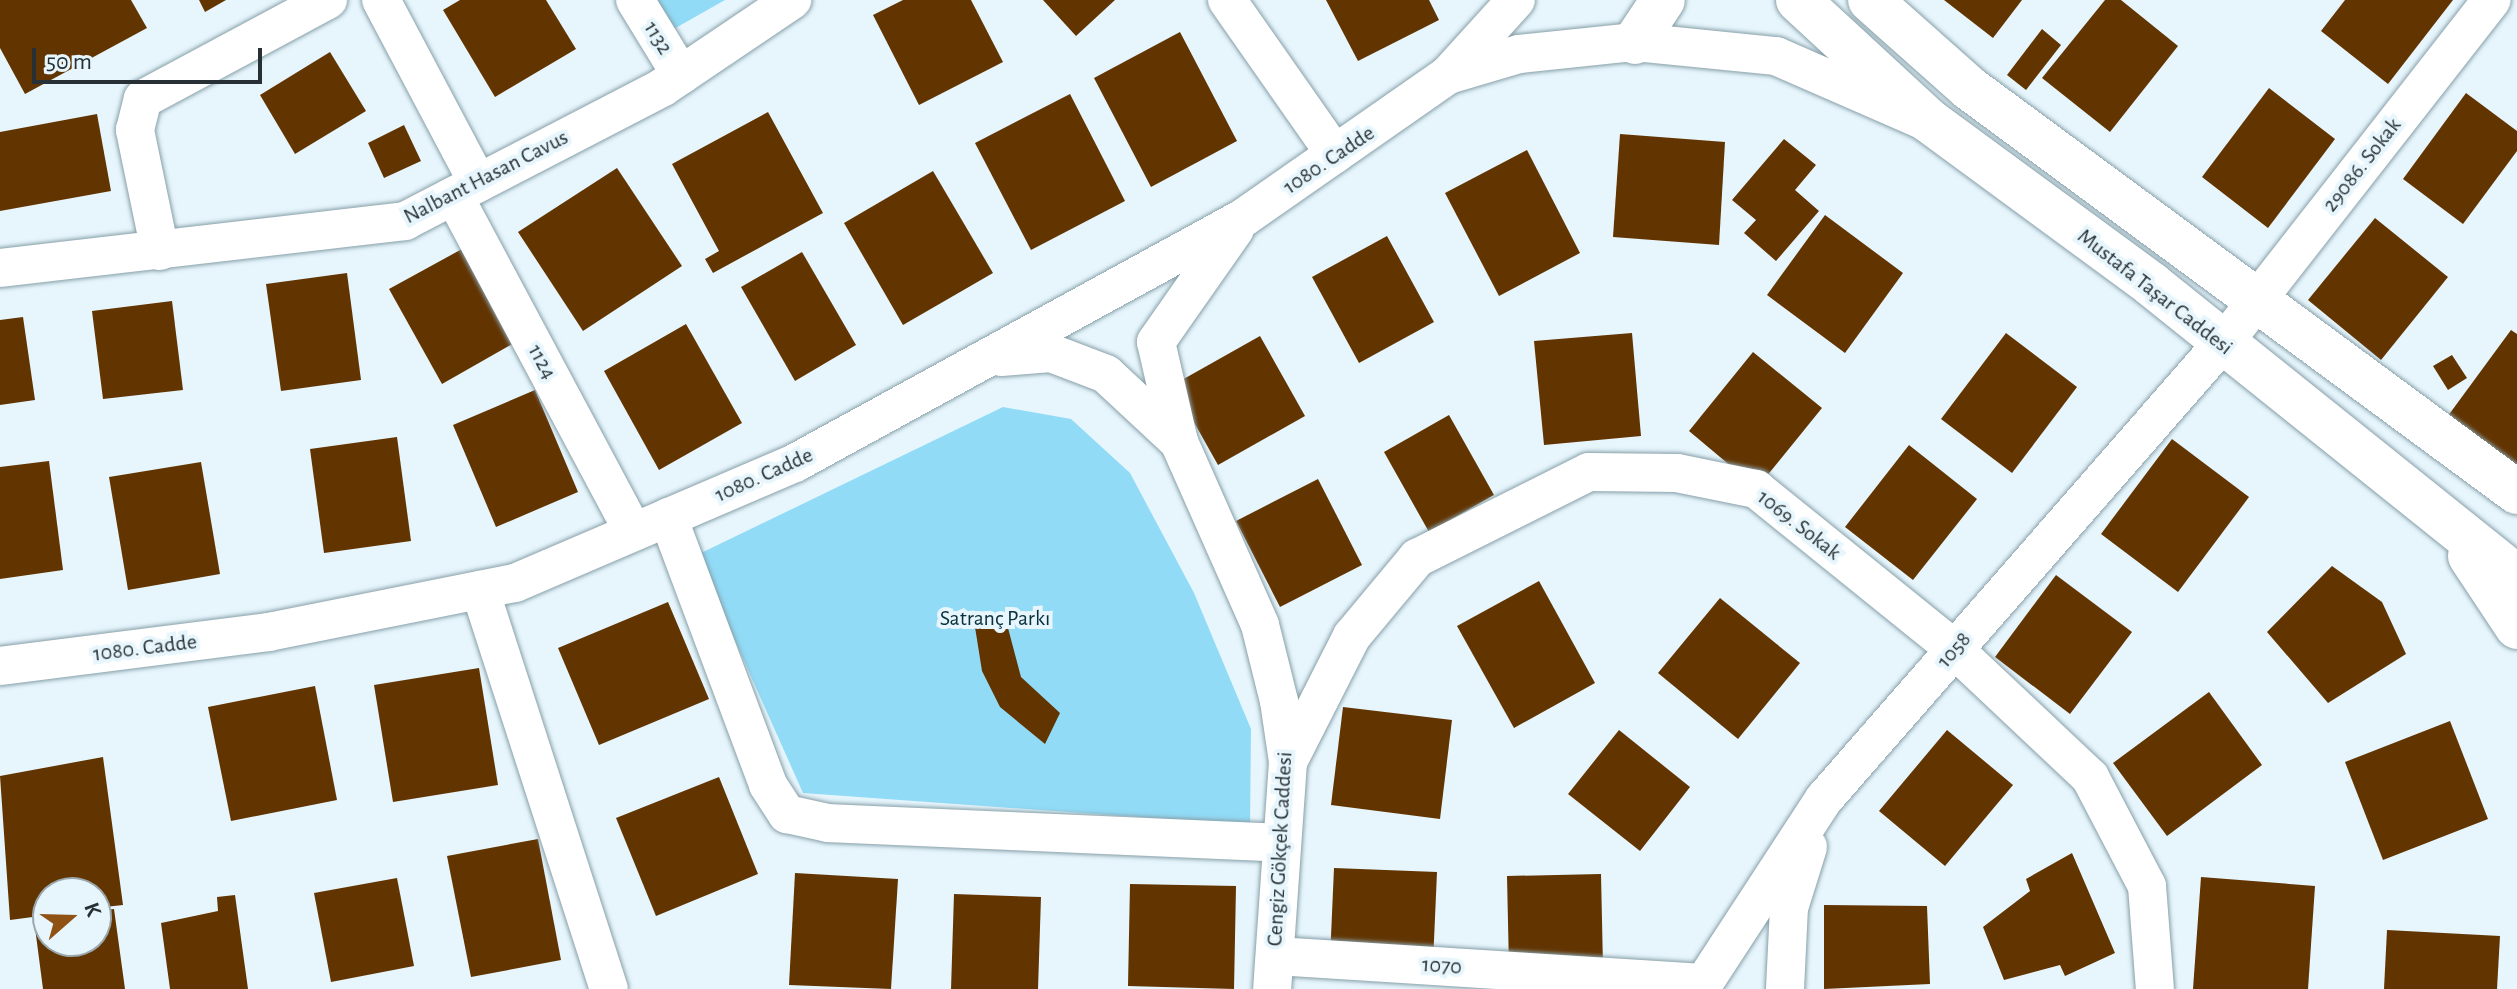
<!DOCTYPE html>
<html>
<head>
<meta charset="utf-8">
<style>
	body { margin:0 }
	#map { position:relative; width:2517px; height:989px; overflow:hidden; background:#e7f6fd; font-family:"Alegreya Sans",sans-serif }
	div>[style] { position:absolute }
	.green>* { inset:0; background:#91dbf6 }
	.building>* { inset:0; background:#623400 }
	.roads { filter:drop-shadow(0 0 2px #879fa8) drop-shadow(0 0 2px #879fa8) }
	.minor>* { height:38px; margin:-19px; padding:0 19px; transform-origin:19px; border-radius:19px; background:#fff }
	.major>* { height:44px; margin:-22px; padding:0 22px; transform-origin:22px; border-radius:22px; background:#fff }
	span { translate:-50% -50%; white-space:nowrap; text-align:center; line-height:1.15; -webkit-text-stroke:8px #e7f6fd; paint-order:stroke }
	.street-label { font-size:22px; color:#273135 }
	.park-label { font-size:22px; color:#09303c }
	.north { position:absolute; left:32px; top:877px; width:80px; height:80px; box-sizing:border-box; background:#e7f6fd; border:2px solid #9aa7ad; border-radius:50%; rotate:70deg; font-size:22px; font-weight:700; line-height:32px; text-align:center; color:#273135 }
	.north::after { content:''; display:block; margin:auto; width:28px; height:36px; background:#8f5214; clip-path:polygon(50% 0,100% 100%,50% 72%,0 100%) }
	.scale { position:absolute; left:32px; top:48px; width:230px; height:36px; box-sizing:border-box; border:4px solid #273135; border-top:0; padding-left:10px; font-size:24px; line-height:28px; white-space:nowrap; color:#273135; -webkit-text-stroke:6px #e7f6fd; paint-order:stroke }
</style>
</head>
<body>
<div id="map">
	<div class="green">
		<div style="clip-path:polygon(655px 0,725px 0,672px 30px)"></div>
		<div style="clip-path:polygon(1003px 407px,1071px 419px,1130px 473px,1194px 593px,1251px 729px,1250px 825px,803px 793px,697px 555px)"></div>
	</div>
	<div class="building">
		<div style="clip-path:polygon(0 0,131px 0,147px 28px,25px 94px,0 48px)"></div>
		<div style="clip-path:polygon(199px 0,226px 0,205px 12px)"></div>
		<div style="clip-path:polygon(460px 0,546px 0,576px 49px,495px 97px,443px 10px)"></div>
		<div style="clip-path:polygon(903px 0,971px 0,1003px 62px,919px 105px,873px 15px)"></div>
		<div style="clip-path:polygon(1043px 0,1115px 0,1076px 36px)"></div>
		<div style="clip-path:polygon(1326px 0,1429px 0,1439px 20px,1358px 61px)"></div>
		<div style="clip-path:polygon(1944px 0,2022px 0,1993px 38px)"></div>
		<div style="clip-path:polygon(2105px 0,2121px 0,2178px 46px,2110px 132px,2042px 78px)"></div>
		<div style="clip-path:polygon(2345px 0,2453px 0,2388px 84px,2321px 31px)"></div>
		<div style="clip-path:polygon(2042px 29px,2061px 45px,2026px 90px,2007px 75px)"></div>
		<div style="clip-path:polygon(1180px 32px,1237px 141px,1151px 187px,1094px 78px)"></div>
		<div style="clip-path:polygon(330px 52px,366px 111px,295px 154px,260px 95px)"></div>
		<div style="clip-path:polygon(2269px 88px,2335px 139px,2268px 228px,2202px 177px)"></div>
		<div style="clip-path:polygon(2466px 93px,2517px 131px,2517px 151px,2463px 224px,2403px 179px)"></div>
		<div style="clip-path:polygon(1070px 94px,1125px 201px,1031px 250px,975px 143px)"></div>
		<div style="clip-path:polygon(768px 112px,823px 213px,713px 273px,705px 259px,719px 251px,672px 164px)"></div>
		<div style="clip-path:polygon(97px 114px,111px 191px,0 211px,0 132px)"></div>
		<div style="clip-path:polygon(404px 125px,421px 161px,384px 178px,368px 143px)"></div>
		<div style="clip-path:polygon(1620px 134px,1725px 142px,1719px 245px,1613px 237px)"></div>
		<div style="clip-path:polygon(1784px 139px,1816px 165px,1795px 190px,1819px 211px,1776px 261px,1744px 233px,1756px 220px,1732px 200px)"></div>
		<div style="clip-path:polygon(1527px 150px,1580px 253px,1499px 296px,1445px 193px)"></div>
		<div style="clip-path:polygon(617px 168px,682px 266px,583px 331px,518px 232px)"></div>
		<div style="clip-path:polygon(933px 171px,993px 273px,903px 325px,844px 223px)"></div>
		<div style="clip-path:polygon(1825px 215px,1903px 273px,1845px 353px,1767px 295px)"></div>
		<div style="clip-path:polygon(2375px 218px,2448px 277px,2381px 360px,2308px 300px)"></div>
		<div style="clip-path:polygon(1387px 236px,1434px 322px,1359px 363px,1312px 277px)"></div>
		<div style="clip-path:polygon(462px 249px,514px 343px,442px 384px,389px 289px)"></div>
		<div style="clip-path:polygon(802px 252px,856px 345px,795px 381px,741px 287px)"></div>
		<div style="clip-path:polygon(347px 273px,361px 380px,281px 391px,266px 284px)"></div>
		<div style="clip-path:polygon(172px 301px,183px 390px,103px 399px,92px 311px)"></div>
		<div style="clip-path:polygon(23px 317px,35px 400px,0 405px,0 320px)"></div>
		<div style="clip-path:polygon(686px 324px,742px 423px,659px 470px,604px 371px)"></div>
		<div style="clip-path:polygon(2511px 330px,2517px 334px,2517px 480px,2442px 424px)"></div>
		<div style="clip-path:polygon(1632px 333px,1641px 436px,1544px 445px,1534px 341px)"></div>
		<div style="clip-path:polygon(2006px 333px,2077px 387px,2012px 473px,1941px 419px)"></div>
		<div style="clip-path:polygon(1260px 336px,1305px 416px,1218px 465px,1173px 385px)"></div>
		<div style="clip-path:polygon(1753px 352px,1822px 408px,1757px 488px,1689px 431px)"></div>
		<div style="clip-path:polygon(2452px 355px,2467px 378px,2448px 390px,2433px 366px)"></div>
		<div style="clip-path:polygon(535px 390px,578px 492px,496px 527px,453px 425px)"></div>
		<div style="clip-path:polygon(1449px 415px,1494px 495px,1429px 532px,1384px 452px)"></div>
		<div style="clip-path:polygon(397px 437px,411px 541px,324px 553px,310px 449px)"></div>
		<div style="clip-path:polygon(2172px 439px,2249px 497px,2178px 592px,2101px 534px)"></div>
		<div style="clip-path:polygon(1909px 445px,1977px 499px,1913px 580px,1845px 527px)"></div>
		<div style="clip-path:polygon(49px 461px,63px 570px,0 579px,0 467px)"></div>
		<div style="clip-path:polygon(201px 462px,220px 574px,128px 590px,109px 477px)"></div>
		<div style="clip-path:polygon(1318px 479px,1362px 565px,1280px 607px,1236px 521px)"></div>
		<div style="clip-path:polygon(2332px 566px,2382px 602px,2406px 654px,2328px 703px,2267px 632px)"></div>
		<div style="clip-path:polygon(2056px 575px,2132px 632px,2070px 714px,1995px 657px)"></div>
		<div style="clip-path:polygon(1539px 581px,1595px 683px,1514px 728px,1457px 626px)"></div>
		<div style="clip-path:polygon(1720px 598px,1800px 663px,1738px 739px,1658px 673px)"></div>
		<div style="clip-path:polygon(668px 602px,709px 699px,599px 745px,558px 648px)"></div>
		<div style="clip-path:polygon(975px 627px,1008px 628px,1021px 677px,1060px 713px,1045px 744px,1000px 707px,982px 671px)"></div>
		<div style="clip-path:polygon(479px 668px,498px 785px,393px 802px,374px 685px)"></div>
		<div style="clip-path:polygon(315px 686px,337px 800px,231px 821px,208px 707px)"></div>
		<div style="clip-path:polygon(2209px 692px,2262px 765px,2167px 836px,2113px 763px)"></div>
		<div style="clip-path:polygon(1343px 707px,1452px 720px,1440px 819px,1331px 805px)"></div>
		<div style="clip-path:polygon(2450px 721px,2488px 819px,2383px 860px,2345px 762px)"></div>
		<div style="clip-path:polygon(1619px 730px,1690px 787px,1640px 851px,1568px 794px)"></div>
		<div style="clip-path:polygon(1947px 730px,2013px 785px,1945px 866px,1879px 811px)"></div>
		<div style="clip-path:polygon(103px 757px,123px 905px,96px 908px,96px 893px,48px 893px,48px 915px,10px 920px,0 776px)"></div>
		<div style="clip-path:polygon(719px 777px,758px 874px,656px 916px,616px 818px)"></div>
		<div style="clip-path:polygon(538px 839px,561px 960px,471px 977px,447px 856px)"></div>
		<div style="clip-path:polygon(2072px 853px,2115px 953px,2065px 976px,2060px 965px,2004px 980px,1983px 927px,2030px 891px,2026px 879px)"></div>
		<div style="clip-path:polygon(1334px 868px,1437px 872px,1433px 963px,1330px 959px)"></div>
		<div style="clip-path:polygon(795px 873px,898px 879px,891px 989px,789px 985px)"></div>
		<div style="clip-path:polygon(1601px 874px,1603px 967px,1509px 968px,1507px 876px)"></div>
		<div style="clip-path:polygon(2201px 877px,2315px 886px,2308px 989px,2193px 989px)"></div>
		<div style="clip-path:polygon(397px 878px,414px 966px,331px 982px,314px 893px)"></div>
		<div style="clip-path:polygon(1130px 884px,1236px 886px,1234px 989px,1128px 986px)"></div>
		<div style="clip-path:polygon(954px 894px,1041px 897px,1038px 989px,951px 989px)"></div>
		<div style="clip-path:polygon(235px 895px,248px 989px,170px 989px,161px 923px,218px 911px,217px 897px)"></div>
		<div style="clip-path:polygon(1824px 905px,1927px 906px,1930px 984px,1824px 989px)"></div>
		<div style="clip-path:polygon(114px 909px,125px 989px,43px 989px,34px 920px,48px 918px,48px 941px,96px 941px,96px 911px)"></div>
		<div style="clip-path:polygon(2387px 930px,2500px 936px,2497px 989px,2384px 989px)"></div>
	</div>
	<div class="roads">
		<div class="minor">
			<div style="left:381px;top:0;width:207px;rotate:62.1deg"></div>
			<div style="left:635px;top:0;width:88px;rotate:58.5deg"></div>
			<div style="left:1227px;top:0;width:188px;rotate:55deg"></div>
			<div style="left:1448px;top:75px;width:74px;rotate:-16.5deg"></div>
			<div style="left:1519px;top:54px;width:117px;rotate:-5.9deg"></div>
			<div style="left:1635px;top:42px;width:142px;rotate:5.7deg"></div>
			<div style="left:1776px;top:56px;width:165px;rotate:23.6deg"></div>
			<div style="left:454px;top:196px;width:376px;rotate:61.9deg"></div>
			<div style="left:1235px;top:229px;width:138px;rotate:125deg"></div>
			<div style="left:1156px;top:342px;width:103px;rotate:77deg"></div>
			<div style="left:1179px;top:442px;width:200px;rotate:66.1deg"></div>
			<div style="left:1260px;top:625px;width:78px;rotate:76deg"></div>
			<div style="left:1279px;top:701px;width:62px;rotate:81.6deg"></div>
			<div style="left:1288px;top:762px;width:228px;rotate:94deg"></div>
			<div style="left:160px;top:251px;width:124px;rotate:-101.7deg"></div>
			<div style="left:135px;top:130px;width:32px;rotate:-76deg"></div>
			<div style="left:143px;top:99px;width:210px;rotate:-28.2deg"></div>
			<div style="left:0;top:268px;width:408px;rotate:-6.6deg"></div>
			<div style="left:405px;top:221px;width:291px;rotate:-27.4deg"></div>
			<div style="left:663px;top:87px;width:156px;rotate:-34deg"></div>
			<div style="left:1001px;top:357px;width:50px;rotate:-4.6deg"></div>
			<div style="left:1051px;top:353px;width:59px;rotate:20.9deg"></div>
			<div style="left:1106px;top:374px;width:100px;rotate:43deg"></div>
			<div style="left:668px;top:517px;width:286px;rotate:69.5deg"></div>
			<div style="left:768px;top:785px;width:35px;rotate:57deg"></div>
			<div style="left:787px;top:814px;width:42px;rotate:12.4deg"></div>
			<div style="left:828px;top:823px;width:454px;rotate:2.5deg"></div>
			<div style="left:480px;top:590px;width:419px;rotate:72.1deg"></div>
			<div style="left:0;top:666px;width:271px;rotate:-7.2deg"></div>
			<div style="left:269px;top:632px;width:251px;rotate:-11.3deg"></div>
			<div style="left:515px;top:583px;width:305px;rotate:-23.2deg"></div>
			<div style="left:795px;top:463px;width:511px;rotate:-28.67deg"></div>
			<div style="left:1243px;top:218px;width:250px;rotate:-34.9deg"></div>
			<div style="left:1448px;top:75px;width:101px;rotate:-47.8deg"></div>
			<div style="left:1288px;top:762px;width:141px;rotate:-63.1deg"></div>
			<div style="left:1352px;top:636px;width:102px;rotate:-50.2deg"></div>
			<div style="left:1417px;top:558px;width:192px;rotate:-26.6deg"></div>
			<div style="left:1589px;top:472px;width:88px;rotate:0.7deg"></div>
			<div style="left:1677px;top:473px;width:81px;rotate:11.4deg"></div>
			<div style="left:1756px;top:489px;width:255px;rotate:38.9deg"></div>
			<div style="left:1954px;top:649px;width:187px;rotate:43.3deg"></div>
			<div style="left:2090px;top:777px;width:123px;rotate:62.4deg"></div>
			<div style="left:2147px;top:886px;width:103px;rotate:85.6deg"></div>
			<div style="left:1275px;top:956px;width:430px;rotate:3.6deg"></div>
			<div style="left:1700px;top:989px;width:227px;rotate:-56.9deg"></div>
			<div style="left:1824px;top:799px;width:622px;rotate:-48.85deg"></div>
			<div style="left:2233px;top:331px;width:420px;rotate:-52deg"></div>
			<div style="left:1785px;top:989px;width:81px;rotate:-87.2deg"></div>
			<div style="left:1789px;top:908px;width:64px;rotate:-72.7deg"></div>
		</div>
		<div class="major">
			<div style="left:1798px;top:0;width:177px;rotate:42.7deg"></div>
			<div style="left:1928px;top:120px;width:277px;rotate:36.3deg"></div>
			<div style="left:2151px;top:284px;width:469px;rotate:38.7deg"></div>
			<div style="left:1870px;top:0;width:132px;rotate:41.6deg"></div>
			<div style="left:1969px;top:88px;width:681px;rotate:36.4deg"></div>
			<div style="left:1635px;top:42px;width:50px;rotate:-56.3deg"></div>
			<div style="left:2470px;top:556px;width:85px;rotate:56.5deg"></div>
		</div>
	</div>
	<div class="street-label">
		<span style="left:658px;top:38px;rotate:59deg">1132</span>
		<span style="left:1329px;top:160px;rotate:-34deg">1080. Cadde</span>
		<span style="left:2362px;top:165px;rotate:-52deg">29086. Sokak</span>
		<span style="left:486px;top:177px;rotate:-27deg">Nalbant Hasan Cavus</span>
		<span style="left:2155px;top:292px;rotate:38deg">Mustafa Taşar Caddesi</span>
		<span style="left:542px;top:362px;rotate:62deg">1124</span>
		<span style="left:764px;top:475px;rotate:-24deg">1080. Cadde</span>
		<span style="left:1799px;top:525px;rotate:38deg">1069. Sokak</span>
		<span style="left:145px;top:648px;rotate:-7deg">1080. Cadde</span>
		<span style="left:1954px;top:650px;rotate:-49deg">1058</span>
		<span style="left:1280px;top:849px;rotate:-87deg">Cengiz Gökçek Caddesi</span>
		<span style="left:1442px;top:966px;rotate:4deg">1070</span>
	</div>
	<div class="park-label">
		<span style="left:995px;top:619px">Satranç Parkı</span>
	</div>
	<div class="north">K</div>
	<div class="scale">50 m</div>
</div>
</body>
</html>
